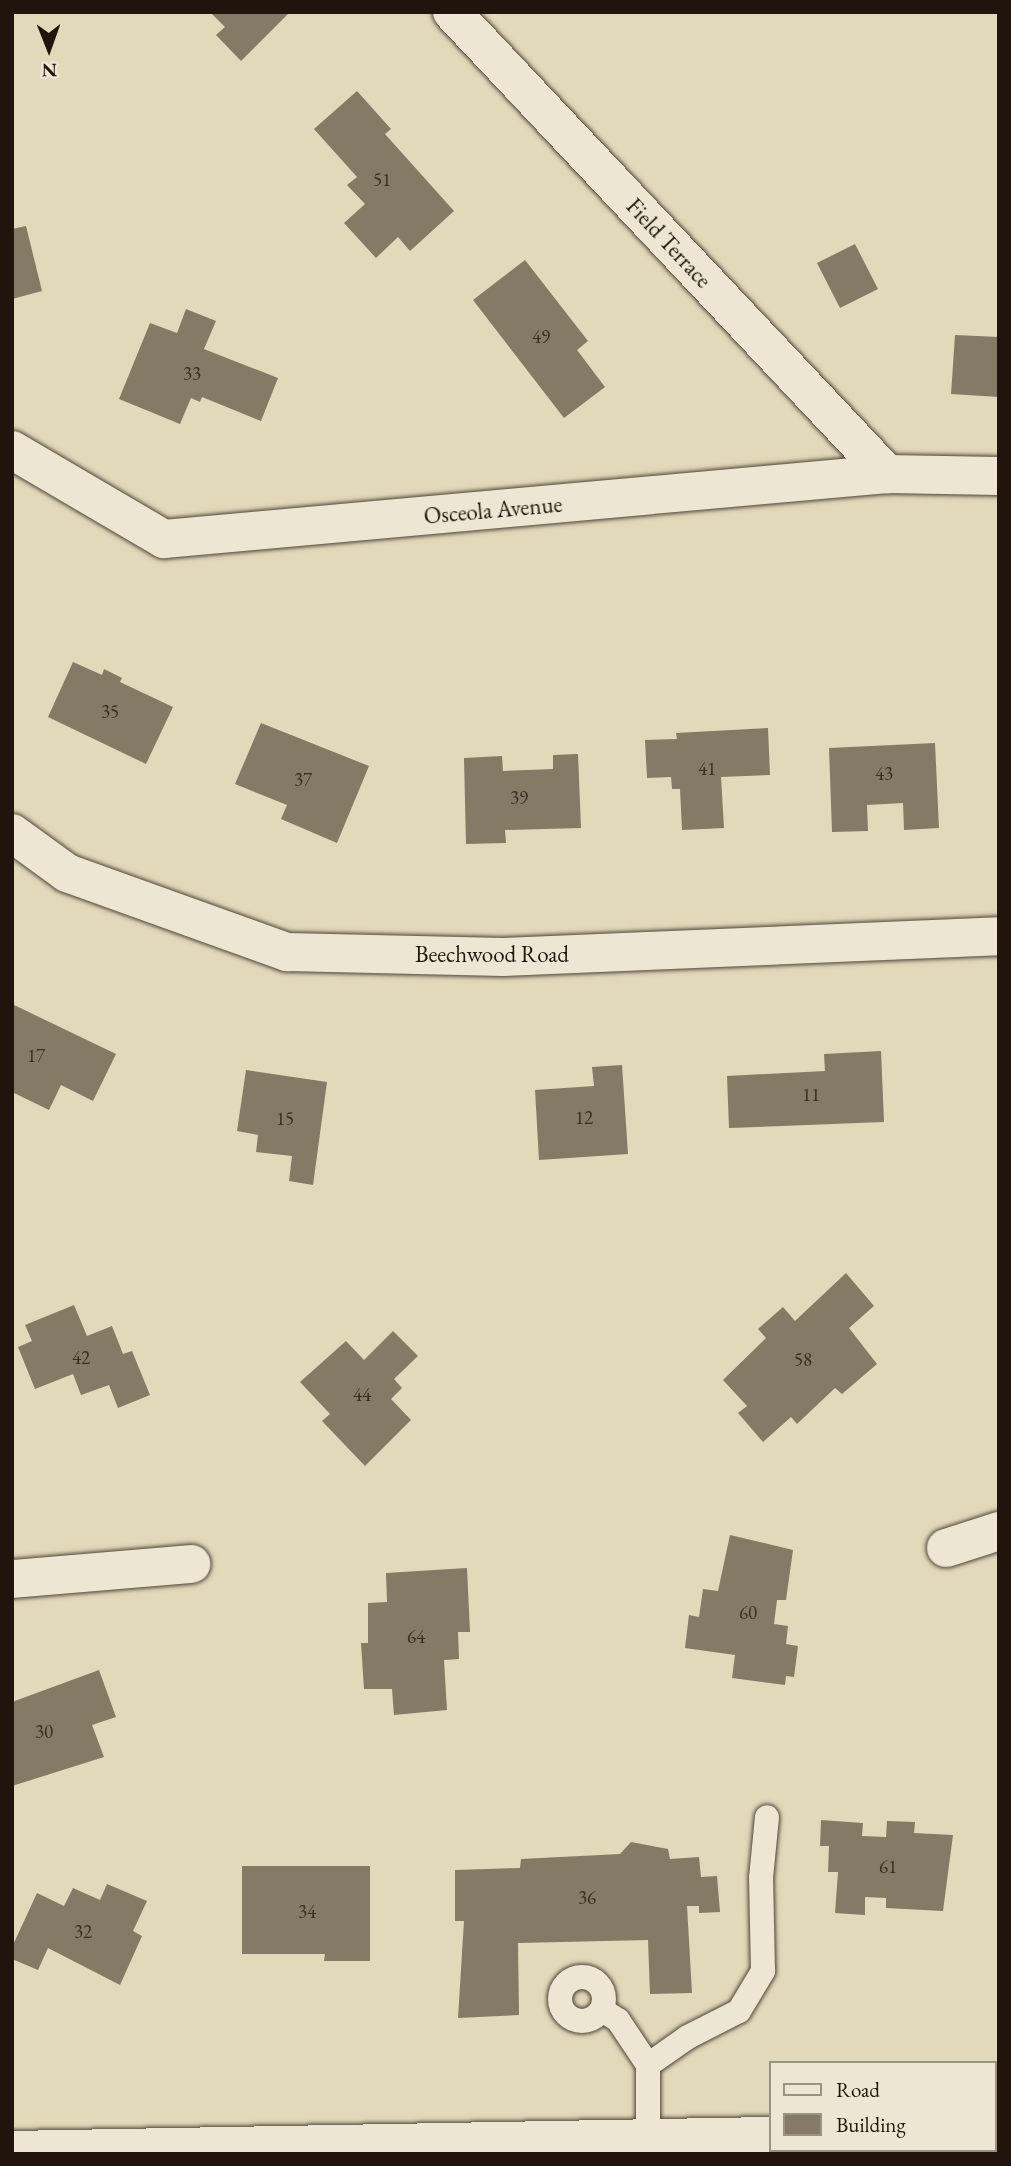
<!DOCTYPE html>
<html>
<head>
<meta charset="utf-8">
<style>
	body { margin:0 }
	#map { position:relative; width:1011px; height:2166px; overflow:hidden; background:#e2d8ba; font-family:"EB Garamond",serif }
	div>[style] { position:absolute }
	.building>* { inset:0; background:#857a66 }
	.roads { filter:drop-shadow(0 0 2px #504538) drop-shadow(0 0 2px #504538) }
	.service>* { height:24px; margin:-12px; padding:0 12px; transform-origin:12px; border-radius:12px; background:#ece6d2 }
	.service>.ring { margin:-12px; padding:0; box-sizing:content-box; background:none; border:24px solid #ece6d2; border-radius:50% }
	.minor>* { height:38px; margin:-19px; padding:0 19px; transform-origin:19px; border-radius:19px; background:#ece6d2 }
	span { translate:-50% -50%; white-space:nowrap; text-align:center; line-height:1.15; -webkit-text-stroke:5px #ece6d2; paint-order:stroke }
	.number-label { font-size:19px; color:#392e22 }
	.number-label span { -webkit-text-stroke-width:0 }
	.street-label { font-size:23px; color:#20140c }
	.frame { position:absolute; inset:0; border:14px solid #20140c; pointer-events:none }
	.legend { position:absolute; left:769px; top:2061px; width:228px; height:91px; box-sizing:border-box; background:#ece6d2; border:2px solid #9a9283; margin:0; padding:9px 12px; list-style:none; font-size:21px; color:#20140c }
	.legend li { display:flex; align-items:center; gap:14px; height:35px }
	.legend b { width:35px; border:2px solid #9a9283 }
	.north { position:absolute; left:14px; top:14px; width:70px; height:70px; -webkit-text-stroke:5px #ece6d2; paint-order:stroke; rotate:179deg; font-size:19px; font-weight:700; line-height:28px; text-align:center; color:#20140c }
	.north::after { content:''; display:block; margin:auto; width:24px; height:32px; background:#20140c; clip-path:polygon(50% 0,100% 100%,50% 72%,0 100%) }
</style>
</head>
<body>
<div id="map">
	<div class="building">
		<div style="clip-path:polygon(210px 12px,290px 12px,241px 61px,216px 35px,225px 27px)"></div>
		<div style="clip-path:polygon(357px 91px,391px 129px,385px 134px,454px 211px,410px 251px,398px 237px,376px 258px,344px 223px,365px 204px,347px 185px,357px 177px,314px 129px)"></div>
		<div style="clip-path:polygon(26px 226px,42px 291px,12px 299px,12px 229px)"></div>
		<div style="clip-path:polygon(855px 244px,878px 289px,840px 308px,817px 263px)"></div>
		<div style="clip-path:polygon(525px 260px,588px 341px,577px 350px,605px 387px,564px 418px,473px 300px)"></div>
		<div style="clip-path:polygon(186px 309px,216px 321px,204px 349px,278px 378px,261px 421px,202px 397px,200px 402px,191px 398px,180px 424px,119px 399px,150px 323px,177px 333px)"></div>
		<div style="clip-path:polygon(955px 335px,999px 337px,999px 397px,951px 394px)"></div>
		<div style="clip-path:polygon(73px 662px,102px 675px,104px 669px,122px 678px,120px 682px,173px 707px,146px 764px,48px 717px)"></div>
		<div style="clip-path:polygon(261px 723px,369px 766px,337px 843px,281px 819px,287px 805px,235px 784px)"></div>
		<div style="clip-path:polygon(768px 728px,770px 775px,721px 777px,724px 828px,682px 830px,680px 789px,672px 789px,671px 777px,647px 778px,645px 740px,677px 739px,676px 733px)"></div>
		<div style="clip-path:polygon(935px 743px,939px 828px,904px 830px,903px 803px,867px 805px,868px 831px,832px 832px,829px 748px)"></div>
		<div style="clip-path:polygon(578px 754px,581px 828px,505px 830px,506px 843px,466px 844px,464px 758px,502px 756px,503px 771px,553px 769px,553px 755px)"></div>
		<div style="clip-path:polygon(12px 1004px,116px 1054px,93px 1101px,61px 1085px,49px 1110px,12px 1092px)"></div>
		<div style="clip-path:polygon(881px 1051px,884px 1122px,729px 1128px,727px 1076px,825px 1071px,824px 1054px)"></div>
		<div style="clip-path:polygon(622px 1065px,628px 1154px,539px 1160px,535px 1090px,594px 1086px,592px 1067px)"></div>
		<div style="clip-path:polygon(246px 1070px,327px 1082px,313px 1185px,289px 1181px,292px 1156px,256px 1152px,258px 1135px,237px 1131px)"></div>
		<div style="clip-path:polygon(846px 1273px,874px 1306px,849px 1328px,877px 1364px,842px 1394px,835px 1388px,797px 1424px,791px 1417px,763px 1442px,738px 1413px,747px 1406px,723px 1380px,766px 1338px,758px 1329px,783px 1307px,795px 1321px)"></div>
		<div style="clip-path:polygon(74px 1305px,87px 1336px,112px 1326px,123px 1354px,132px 1351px,150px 1395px,118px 1408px,109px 1385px,81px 1395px,73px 1374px,35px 1389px,18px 1347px,32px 1341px,25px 1325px)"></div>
		<div style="clip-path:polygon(393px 1331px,418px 1356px,394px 1379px,402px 1388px,391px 1399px,411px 1420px,365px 1466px,322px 1421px,330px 1414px,300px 1382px,346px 1341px,364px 1360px)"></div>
		<div style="clip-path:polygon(730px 1535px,793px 1550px,786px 1600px,777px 1600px,774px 1624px,788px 1626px,786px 1644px,798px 1646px,794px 1677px,786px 1676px,785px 1685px,732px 1678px,735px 1655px,685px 1648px,689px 1615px,699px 1617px,703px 1589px,718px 1591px)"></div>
		<div style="clip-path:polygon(467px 1568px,470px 1632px,458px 1632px,459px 1659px,444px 1660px,447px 1710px,394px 1715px,392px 1689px,364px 1689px,361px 1643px,368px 1643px,368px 1603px,387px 1602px,386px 1573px)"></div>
		<div style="clip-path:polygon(99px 1670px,116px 1717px,92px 1725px,104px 1757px,12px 1786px,12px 1702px)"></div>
		<div style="clip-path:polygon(821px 1820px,863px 1823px,862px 1836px,886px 1837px,887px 1821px,915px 1822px,914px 1833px,953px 1835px,943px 1911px,886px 1908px,886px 1898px,865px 1897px,865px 1915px,835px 1913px,838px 1872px,828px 1872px,829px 1846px,820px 1846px)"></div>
		<div style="clip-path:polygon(631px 1842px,668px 1849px,670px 1859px,699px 1857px,701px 1877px,717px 1876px,720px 1912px,699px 1913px,699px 1906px,687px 1906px,692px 1993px,650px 1994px,648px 1940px,518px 1943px,519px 2015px,458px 2018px,464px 1921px,455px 1921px,455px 1870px,520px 1868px,521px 1859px,620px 1854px)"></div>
		<div style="clip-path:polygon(242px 1866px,370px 1866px,370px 1961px,324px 1961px,325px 1954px,242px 1954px)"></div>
		<div style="clip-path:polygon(107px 1884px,147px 1901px,133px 1931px,142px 1936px,120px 1985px,48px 1948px,38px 1970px,12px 1959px,12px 1947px,37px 1893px,64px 1906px,73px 1888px,100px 1900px)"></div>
	</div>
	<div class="roads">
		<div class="service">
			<div class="ring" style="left:560px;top:1977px;width:20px;height:20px"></div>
			<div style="left:602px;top:2010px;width:19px;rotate:32deg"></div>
			<div style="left:618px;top:2020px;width:54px;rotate:56.3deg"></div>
			<div style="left:648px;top:2139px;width:74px;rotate:-90deg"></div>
			<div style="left:648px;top:2065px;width:49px;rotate:-35deg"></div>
			<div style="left:688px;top:2037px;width:57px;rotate:-27deg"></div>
			<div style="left:739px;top:2011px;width:47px;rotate:-59deg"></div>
			<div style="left:763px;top:1971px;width:93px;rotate:-91.2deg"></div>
			<div style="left:761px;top:1878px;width:61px;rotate:-84.4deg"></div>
		</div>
		<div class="minor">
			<div style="left:452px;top:12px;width:635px;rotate:46.72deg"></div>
			<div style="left:12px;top:450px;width:176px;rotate:30.4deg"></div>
			<div style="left:164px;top:539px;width:726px;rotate:-5.14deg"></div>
			<div style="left:887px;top:474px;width:112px;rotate:1deg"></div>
			<div style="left:12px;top:833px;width:68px;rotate:36deg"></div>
			<div style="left:67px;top:873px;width:234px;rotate:19.8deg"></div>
			<div style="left:287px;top:952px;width:216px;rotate:1.3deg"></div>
			<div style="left:503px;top:957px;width:496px;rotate:-2.4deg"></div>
			<div style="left:946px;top:1548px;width:56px;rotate:-17.8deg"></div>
			<div style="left:12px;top:1579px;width:180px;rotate:-4.8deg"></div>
			<div style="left:995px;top:2132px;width:4px"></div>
			<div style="left:12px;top:2150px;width:759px;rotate:-1.06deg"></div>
		</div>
	</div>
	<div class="number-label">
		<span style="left:382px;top:180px">51</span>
		<span style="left:541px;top:337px">49</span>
		<span style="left:192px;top:374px">33</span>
		<span style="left:110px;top:712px">35</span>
		<span style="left:707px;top:769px">41</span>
		<span style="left:884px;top:774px">43</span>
		<span style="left:303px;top:780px">37</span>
		<span style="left:519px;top:798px">39</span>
		<span style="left:36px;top:1056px">17</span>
		<span style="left:811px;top:1095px">11</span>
		<span style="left:584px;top:1118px">12</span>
		<span style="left:285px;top:1119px">15</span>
		<span style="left:81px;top:1358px">42</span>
		<span style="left:803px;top:1360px">58</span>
		<span style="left:362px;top:1395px">44</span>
		<span style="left:748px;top:1613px">60</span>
		<span style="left:416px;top:1637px">64</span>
		<span style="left:44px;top:1732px">30</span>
		<span style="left:888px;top:1867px">61</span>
		<span style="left:587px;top:1898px">36</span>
		<span style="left:307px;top:1912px">34</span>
		<span style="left:83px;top:1932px">32</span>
	</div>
	<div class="street-label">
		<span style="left:669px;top:243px;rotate:47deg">Field Terrace</span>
		<span style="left:493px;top:510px;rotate:-5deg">Osceola Avenue</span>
		<span style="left:492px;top:954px">Beechwood Road</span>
	</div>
	<div class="frame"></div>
	<ul class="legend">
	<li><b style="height:9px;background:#ece6d2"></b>Road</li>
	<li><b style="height:19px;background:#857a66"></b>Building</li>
	</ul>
	<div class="north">N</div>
</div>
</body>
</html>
